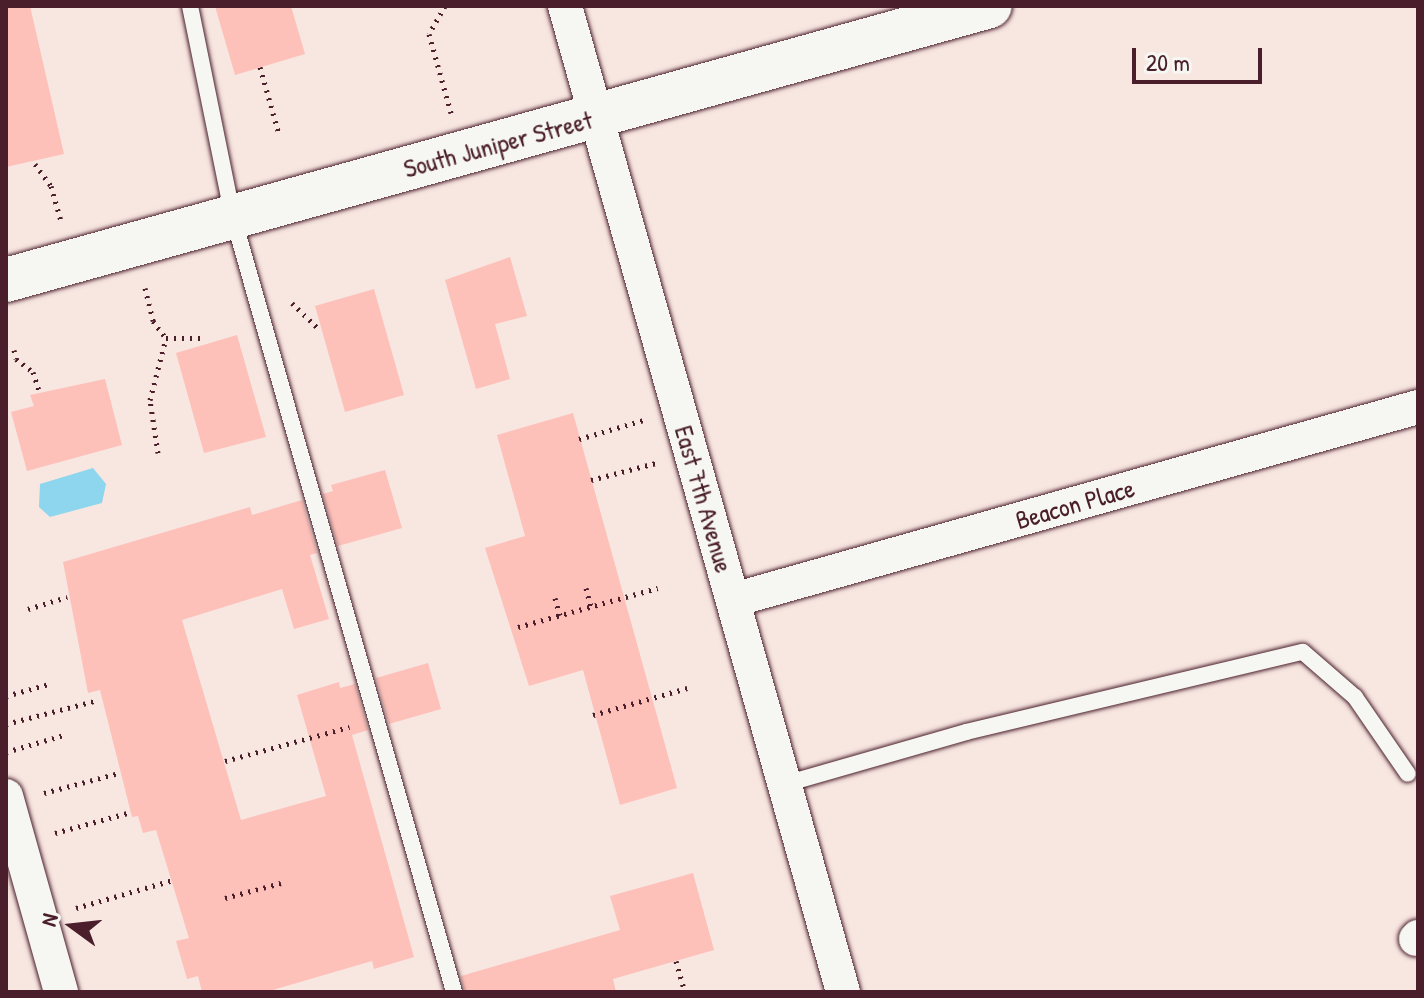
<!DOCTYPE html>
<html>
<head>
<meta charset="utf-8">
<style>
	body { margin:0 }
	#map { position:relative; width:1424px; height:998px; overflow:hidden; background:#f8e6e1; font-family:"Patrick Hand",sans-serif }
	div>[style] { position:absolute }
	.water>* { inset:0; background:#8dd6ee }
	.building>* { inset:0; background:#fdc1ba }
	.path>* { height:5px; margin-top:-2.5px; transform-origin:0; background:repeating-linear-gradient(90deg,#4a1f2b 0 2px,transparent 0 8px) }
	.roads { filter:drop-shadow(0 0 2px #4a1f2b) drop-shadow(0 0 2px #4a1f2b) }
	.lane>* { height:16px; margin:-8px; padding:0 8px; transform-origin:8px; border-radius:8px; background:#f6f6f2 }
	.street>* { height:34px; margin:-17px; padding:0 17px; transform-origin:17px; border-radius:17px; background:#f6f6f2 }
	.secondary>* { height:44px; margin:-22px; padding:0 22px; transform-origin:22px; border-radius:22px; background:#f6f6f2 }
	span { translate:-50% -50%; white-space:nowrap; text-align:center; line-height:1.15; -webkit-text-stroke:6px #f6f6f2; paint-order:stroke }
	.street-label { font-size:26px; color:#4a1f2b }
	.frame { position:absolute; inset:0; border:8px solid #4a1f2b; pointer-events:none }
	.north { position:absolute; left:32px; top:886px; width:80px; height:80px; -webkit-text-stroke:6px #f6f6f2; paint-order:stroke; rotate:285deg; font-size:22px; font-weight:700; line-height:32px; text-align:center; color:#4a1f2b }
	.north::after { content:''; display:block; margin:auto; width:28px; height:36px; background:#4a1f2b; clip-path:polygon(50% 0,100% 100%,50% 72%,0 100%) }
	.scale { position:absolute; left:1132px; top:48px; width:130px; height:36px; box-sizing:border-box; border:4px solid #4a1f2b; border-top:0; padding-left:10px; font-size:24px; line-height:28px; white-space:nowrap; color:#4a1f2b; -webkit-text-stroke:6px #f6f6f2; paint-order:stroke }
</style>
</head>
<body>
<div id="map">
	<div class="water">
		<div style="clip-path:polygon(93px 468px,106px 484px,102px 503px,50px 517px,39px 507px,40px 484px)"></div>
	</div>
	<div class="building">
		<div style="clip-path:polygon(6px 6px,30px 6px,64px 154px,6px 167px)"></div>
		<div style="clip-path:polygon(215px 6px,291px 6px,305px 54px,235px 75px)"></div>
		<div style="clip-path:polygon(510px 257px,527px 316px,495px 324px,510px 379px,476px 389px,445px 280px)"></div>
		<div style="clip-path:polygon(374px 289px,404px 395px,345px 412px,315px 306px)"></div>
		<div style="clip-path:polygon(237px 335px,266px 437px,204px 453px,176px 353px)"></div>
		<div style="clip-path:polygon(105px 379px,122px 445px,27px 471px,11px 412px,34px 406px,30px 395px)"></div>
		<div style="clip-path:polygon(573px 413px,677px 788px,620px 805px,583px 670px,529px 686px,485px 548px,525px 536px,497px 435px)"></div>
		<div style="clip-path:polygon(385px 470px,402px 528px,338px 546px,323px 494px,333px 491px,331px 485px)"></div>
		<div style="clip-path:polygon(302px 500px,317px 553px,310px 555px,329px 619px,294px 629px,282px 589px,182px 620px,241px 820px,326px 796px,297px 695px,339px 682px,340px 688px,355px 684px,368px 730px,352px 735px,414px 957px,374px 969px,372px 961px,266px 992px,202px 992px,198px 976px,187px 979px,176px 941px,189px 938px,156px 830px,143px 833px,138px 816px,132px 817px,100px 690px,88px 693px,63px 562px,250px 507px,252px 515px)"></div>
		<div style="clip-path:polygon(428px 663px,441px 709px,389px 724px,376px 678px)"></div>
		<div style="clip-path:polygon(693px 873px,714px 950px,613px 979px,616px 992px,465px 992px,461px 976px,620px 930px,610px 896px)"></div>
	</div>
	<div class="path">
		<div style="left:445px;top:6px;width:32px;rotate:120deg"></div>
		<div style="left:429px;top:34px;width:82px;rotate:74.4deg"></div>
		<div style="left:260px;top:67px;width:70px;rotate:74.2deg"></div>
		<div style="left:35px;top:164px;width:27px;rotate:54deg"></div>
		<div style="left:51px;top:186px;width:37px;rotate:74deg"></div>
		<div style="left:145px;top:288px;width:34px;rotate:76deg"></div>
		<div style="left:153px;top:321px;width:21px;rotate:53deg"></div>
		<div style="left:166px;top:338px;width:35px"></div>
		<div style="left:292px;top:303px;width:37px;rotate:44deg"></div>
		<div style="left:14px;top:350px;width:9px;rotate:77deg"></div>
		<div style="left:16px;top:359px;width:21px;rotate:37deg"></div>
		<div style="left:33px;top:372px;width:22px;rotate:72deg"></div>
		<div style="left:579px;top:439px;width:68px;rotate:-16.3deg"></div>
		<div style="left:158px;top:453px;width:54px;rotate:-98.6deg"></div>
		<div style="left:150px;top:400px;width:64px;rotate:-75.5deg"></div>
		<div style="left:591px;top:480px;width:67px;rotate:-14.7deg"></div>
		<div style="left:586px;top:588px;width:20px;rotate:75deg"></div>
		<div style="left:555px;top:598px;width:18px;rotate:74deg"></div>
		<div style="left:28px;top:609px;width:41px;rotate:-17.1deg"></div>
		<div style="left:518px;top:627px;width:145px;rotate:-15.6deg"></div>
		<div style="left:6px;top:696px;width:45px;rotate:-15.6deg"></div>
		<div style="left:593px;top:715px;width:98px;rotate:-16deg"></div>
		<div style="left:6px;top:724px;width:95px;rotate:-14.6deg"></div>
		<div style="left:6px;top:752px;width:60px;rotate:-16.3deg"></div>
		<div style="left:225px;top:761px;width:129px;rotate:-15.3deg"></div>
		<div style="left:44px;top:793px;width:78px;rotate:-14.9deg"></div>
		<div style="left:55px;top:833px;width:79px;rotate:-15.4deg"></div>
		<div style="left:225px;top:898px;width:58px;rotate:-15deg"></div>
		<div style="left:76px;top:908px;width:101px;rotate:-16.1deg"></div>
		<div style="left:676px;top:961px;width:32px;rotate:74deg"></div>
	</div>
	<div class="roads">
		<div class="lane">
			<div style="left:190px;top:6px;width:215px;rotate:78.5deg"></div>
			<div style="left:233px;top:217px;width:806px;rotate:74.08deg"></div>
			<div style="left:785px;top:784px;width:188px;rotate:-16deg"></div>
			<div style="left:966px;top:732px;width:346px;rotate:-13.4deg"></div>
			<div style="left:1303px;top:652px;width:69px;rotate:40.9deg"></div>
			<div style="left:1355px;top:697px;width:93px;rotate:55.5deg"></div>
		</div>
		<div class="street">
			<div style="left:565px;top:6px;width:1024px;rotate:74.25deg"></div>
			<div style="left:733px;top:600px;width:712px;rotate:-15.74deg"></div>
			<div style="left:6px;top:796px;width:204px;rotate:74.3deg"></div>
			<div style="left:1416px;top:939px;width:3px;rotate:-45deg"></div>
		</div>
		<div class="secondary">
			<div style="left:6px;top:280px;width:1021px;rotate:-15.56deg"></div>
		</div>
	</div>
	<div class="street-label">
		<span style="left:498px;top:144px;rotate:-15deg">South Juniper Street</span>
		<span style="left:704px;top:499px;rotate:74deg">East 7th Avenue</span>
		<span style="left:1075px;top:504px;rotate:-16deg">Beacon Place</span>
	</div>
	<div class="frame"></div>
	<div class="north">N</div>
	<div class="scale">20 m</div>
</div>
</body>
</html>
